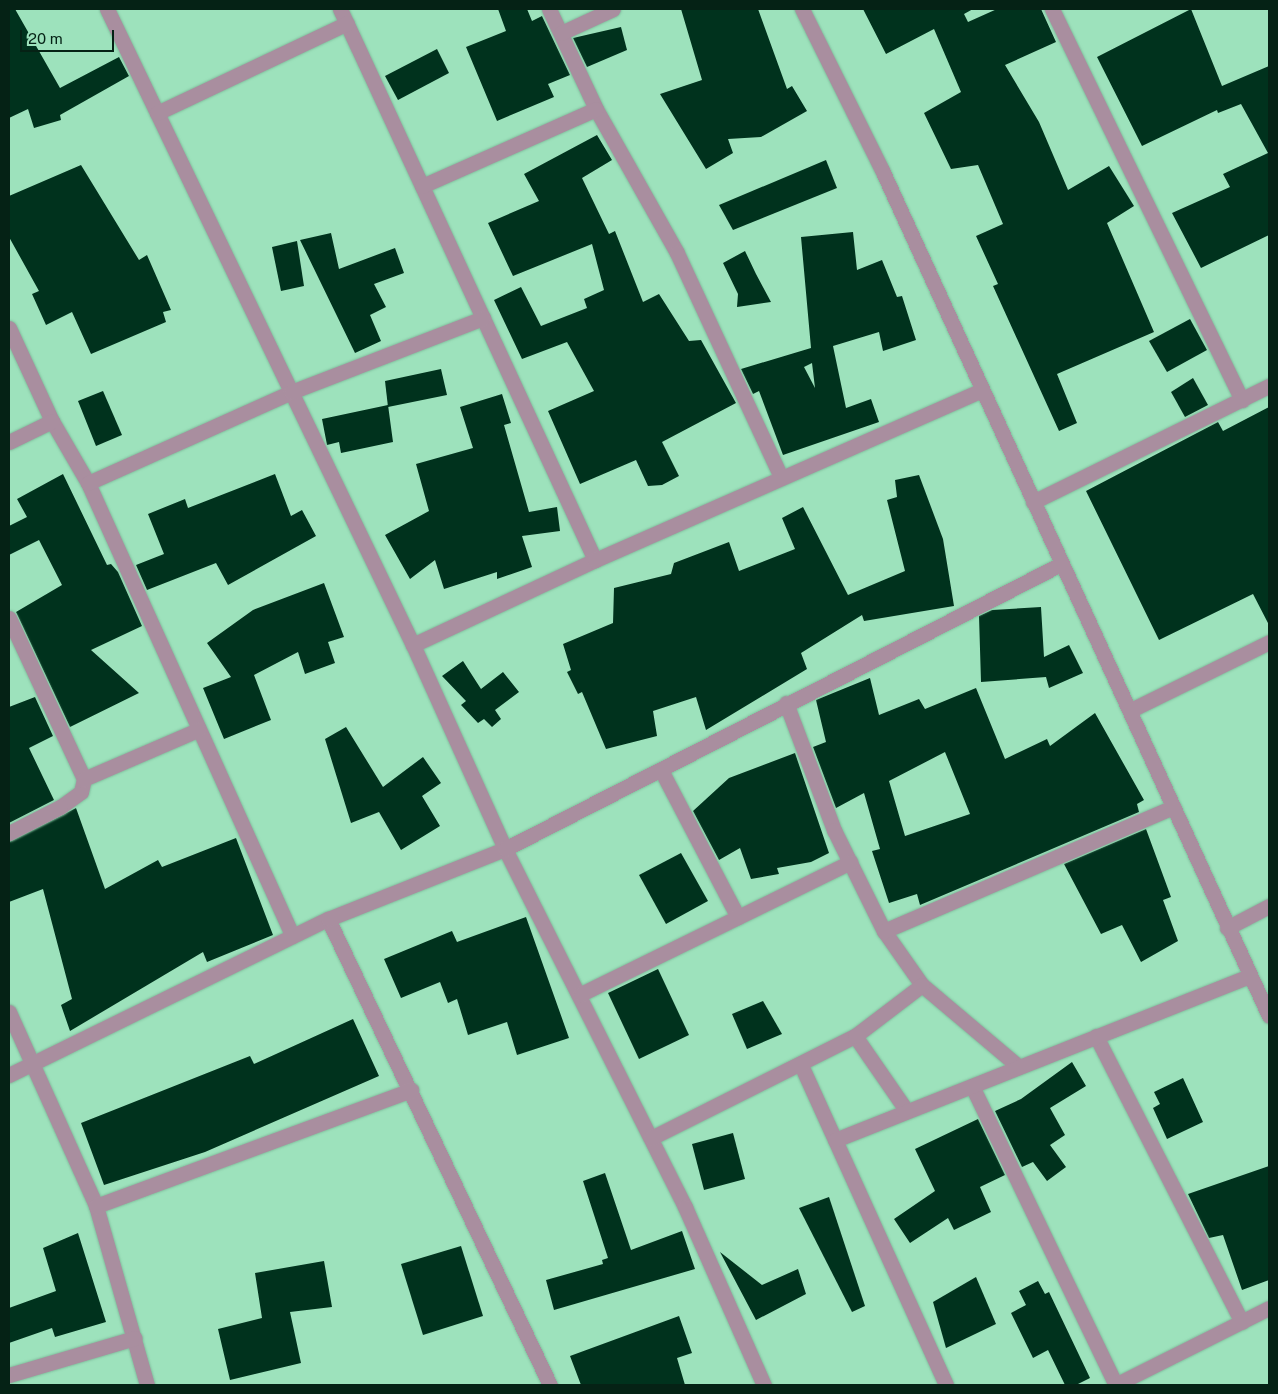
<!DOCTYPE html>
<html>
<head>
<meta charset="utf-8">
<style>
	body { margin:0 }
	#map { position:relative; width:1278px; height:1394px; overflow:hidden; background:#9de2bc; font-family:"Public Sans",sans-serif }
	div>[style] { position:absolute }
	.building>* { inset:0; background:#00321d }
	.roads { filter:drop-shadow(0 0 1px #82bf9e) drop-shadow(0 0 1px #82bf9e) }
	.minor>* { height:15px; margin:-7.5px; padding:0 7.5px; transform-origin:7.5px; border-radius:7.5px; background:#a98e9f }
	.tertiary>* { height:15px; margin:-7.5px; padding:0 7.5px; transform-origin:7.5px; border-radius:7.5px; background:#a98e9f }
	span { translate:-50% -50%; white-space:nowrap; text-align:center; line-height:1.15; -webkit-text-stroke:5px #9de2bc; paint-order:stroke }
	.frame { position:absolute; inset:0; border:10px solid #052215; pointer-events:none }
	.scale { position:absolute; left:20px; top:30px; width:94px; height:22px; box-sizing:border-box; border:2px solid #052215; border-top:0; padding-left:6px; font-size:15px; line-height:18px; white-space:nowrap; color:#052215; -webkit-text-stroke:4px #9de2bc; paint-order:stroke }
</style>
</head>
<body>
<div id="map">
	<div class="building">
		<div style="clip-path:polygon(9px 9px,15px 9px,60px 88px,119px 57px,129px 76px,60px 115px,61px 120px,34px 128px,28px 109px,9px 118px)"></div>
		<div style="clip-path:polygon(498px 9px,527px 9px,532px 21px,542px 16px,570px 75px,548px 84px,554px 97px,497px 121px,466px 47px,506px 31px)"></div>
		<div style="clip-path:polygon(681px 9px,758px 9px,787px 89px,792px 86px,807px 111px,761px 137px,728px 139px,733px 153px,706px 169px,660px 94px,702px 80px)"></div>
		<div style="clip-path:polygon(863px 9px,973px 9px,964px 14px,968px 22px,997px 9px,1041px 9px,1056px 42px,1005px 65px,1039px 122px,1068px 190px,1109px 166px,1134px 206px,1107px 223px,1154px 332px,1057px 374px,1077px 423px,1059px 431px,993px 286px,998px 284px,976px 236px,1003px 224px,978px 165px,951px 169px,924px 113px,961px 92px,934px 29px,886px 54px)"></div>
		<div style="clip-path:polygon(1191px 9px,1222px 86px,1269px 66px,1269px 235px,1201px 268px,1172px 213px,1230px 187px,1223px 174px,1268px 153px,1241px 104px,1218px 113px,1217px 110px,1142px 146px,1097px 57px)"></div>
		<div style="clip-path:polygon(621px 27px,627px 50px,587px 67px,573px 38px)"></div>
		<div style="clip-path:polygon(437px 49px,449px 73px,398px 100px,385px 76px)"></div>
		<div style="clip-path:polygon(597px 135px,612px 160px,582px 178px,609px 234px,615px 231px,643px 302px,659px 294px,689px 341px,701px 340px,736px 403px,662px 442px,679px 476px,662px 485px,648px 486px,636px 460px,580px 484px,548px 411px,594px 391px,567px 342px,522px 359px,494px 300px,521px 287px,541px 326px,587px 308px,584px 299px,604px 290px,592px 244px,513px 276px,488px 223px,539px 201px,524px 174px)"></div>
		<div style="clip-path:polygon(826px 160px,837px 188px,733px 230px,719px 205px)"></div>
		<div style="clip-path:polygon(81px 165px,139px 260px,147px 255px,171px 310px,163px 312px,166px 322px,91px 354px,72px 312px,46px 325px,32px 294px,39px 291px,9px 237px,9px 196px)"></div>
		<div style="clip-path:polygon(evenodd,853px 232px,857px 270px,882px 260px,897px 297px,902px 296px,916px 340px,883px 351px,879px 332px,833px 346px,846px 408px,871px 399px,879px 422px,783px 455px,759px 391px,753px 394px,741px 369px,811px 348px,801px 237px,853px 232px,812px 363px,815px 388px,804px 367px,812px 363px)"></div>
		<div style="clip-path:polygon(331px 233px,339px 269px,395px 248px,404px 273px,374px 284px,386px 307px,370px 315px,381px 341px,355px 353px,300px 240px)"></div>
		<div style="clip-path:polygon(297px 241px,304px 286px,281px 291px,272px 247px)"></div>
		<div style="clip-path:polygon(745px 251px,756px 274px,771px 302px,737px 307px,738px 294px,723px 263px)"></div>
		<div style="clip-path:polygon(1190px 319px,1207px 350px,1167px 372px,1149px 341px)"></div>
		<div style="clip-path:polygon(441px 369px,447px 395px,388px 407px,385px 381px)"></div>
		<div style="clip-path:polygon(1193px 378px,1208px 405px,1185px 417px,1171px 392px)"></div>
		<div style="clip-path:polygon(103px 391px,122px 435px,96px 446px,78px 401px)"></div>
		<div style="clip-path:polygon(502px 394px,511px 423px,504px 425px,529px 512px,557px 507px,560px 531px,522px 536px,532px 567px,497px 579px,497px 572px,444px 589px,435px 560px,410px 579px,385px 535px,429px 511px,416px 464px,473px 448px,460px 407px)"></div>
		<div style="clip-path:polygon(388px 405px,393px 442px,341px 453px,339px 442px,327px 445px,322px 419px)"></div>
		<div style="clip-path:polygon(1269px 407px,1269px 625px,1253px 594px,1159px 640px,1086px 491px,1218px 422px,1223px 431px)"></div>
		<div style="clip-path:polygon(63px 474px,107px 565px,111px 564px,118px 572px,142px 626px,91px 650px,139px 693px,70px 727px,16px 612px,62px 585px,39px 540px,9px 555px,9px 526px,27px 517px,17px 499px)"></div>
		<div style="clip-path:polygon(275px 474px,291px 516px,302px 510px,316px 536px,228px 585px,216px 563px,147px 590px,136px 565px,164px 554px,148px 514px,185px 499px,188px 508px)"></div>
		<div style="clip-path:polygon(919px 475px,943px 539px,954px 606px,864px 621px,862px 615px,801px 653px,807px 669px,706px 730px,696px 697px,653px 711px,657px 736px,606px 749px,582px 692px,578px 694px,567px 672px,571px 670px,563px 644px,613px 623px,614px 588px,671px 574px,674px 563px,729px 542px,739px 571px,795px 549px,782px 518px,803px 507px,848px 595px,905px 571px,887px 500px,897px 497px,895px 480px)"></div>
		<div style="clip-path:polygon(324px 583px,344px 637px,328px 642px,335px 663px,305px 674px,298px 652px,254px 675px,271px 720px,224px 739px,203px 688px,231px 677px,207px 643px,253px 610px)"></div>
		<div style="clip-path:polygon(1041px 607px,1044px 657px,1069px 645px,1083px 673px,1049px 688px,1046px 677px,981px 682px,979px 616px,992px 610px)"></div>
		<div style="clip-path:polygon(463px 661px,481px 689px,503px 672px,519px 692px,495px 710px,501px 719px,492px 727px,484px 719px,478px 723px,461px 705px,466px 701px,442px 676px)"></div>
		<div style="clip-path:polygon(evenodd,870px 678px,879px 715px,919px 699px,925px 709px,976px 688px,1005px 759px,1047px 739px,1050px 746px,1095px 713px,1144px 800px,1137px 804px,1139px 812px,920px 905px,917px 894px,889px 903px,872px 851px,880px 849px,864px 793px,836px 808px,813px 747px,826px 742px,816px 700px,870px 678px,945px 752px,970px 814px,905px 836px,889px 781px,945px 752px)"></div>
		<div style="clip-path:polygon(35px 697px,53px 736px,29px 748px,54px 800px,9px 823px,9px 707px)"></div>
		<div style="clip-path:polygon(346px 727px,383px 787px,423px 757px,441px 783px,422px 796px,440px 826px,401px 850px,379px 812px,351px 823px,325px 739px)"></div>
		<div style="clip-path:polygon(795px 753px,829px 853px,811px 862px,777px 868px,779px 874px,751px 879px,740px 848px,719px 860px,693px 811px,729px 778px)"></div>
		<div style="clip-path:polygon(76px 808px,105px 889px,158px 860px,162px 867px,236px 838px,273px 935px,207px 962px,203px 952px,70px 1031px,61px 1005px,72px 999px,43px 889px,9px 902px,9px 842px)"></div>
		<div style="clip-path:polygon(1146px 829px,1171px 897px,1163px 900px,1178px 941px,1141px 962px,1122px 925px,1101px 934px,1064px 864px)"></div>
		<div style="clip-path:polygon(681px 853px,708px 901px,666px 924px,639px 875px)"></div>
		<div style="clip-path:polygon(526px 917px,569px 1038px,517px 1055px,507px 1022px,468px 1035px,457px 999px,448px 1003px,440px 982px,401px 998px,384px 959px,452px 931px,457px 942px)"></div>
		<div style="clip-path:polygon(658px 969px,689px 1035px,639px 1059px,608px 993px)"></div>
		<div style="clip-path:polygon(763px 1001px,782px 1034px,747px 1049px,732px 1014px)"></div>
		<div style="clip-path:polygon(353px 1019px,379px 1076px,205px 1152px,104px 1185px,81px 1123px,250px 1056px,254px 1064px)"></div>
		<div style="clip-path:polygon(1072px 1062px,1086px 1086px,1050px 1108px,1065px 1135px,1050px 1145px,1066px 1167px,1047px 1181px,1033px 1162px,1022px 1167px,995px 1111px,1021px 1099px)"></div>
		<div style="clip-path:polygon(1183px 1078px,1203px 1122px,1167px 1139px,1153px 1108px,1160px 1104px,1154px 1092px)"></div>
		<div style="clip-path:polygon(978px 1119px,1005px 1175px,980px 1187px,991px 1212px,954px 1230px,948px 1218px,910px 1243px,894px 1219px,935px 1191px,915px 1149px)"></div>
		<div style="clip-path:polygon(733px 1133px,745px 1179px,704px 1190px,692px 1144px)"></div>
		<div style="clip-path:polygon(1269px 1166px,1269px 1280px,1242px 1290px,1223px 1235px,1209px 1238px,1188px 1194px)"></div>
		<div style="clip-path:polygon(605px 1173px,631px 1250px,682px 1231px,695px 1269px,554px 1310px,546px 1280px,603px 1264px,602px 1260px,608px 1258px,583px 1181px)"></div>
		<div style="clip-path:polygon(829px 1197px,865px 1306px,852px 1312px,799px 1208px)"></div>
		<div style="clip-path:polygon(78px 1233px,106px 1322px,55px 1337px,52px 1328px,9px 1343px,9px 1308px,56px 1291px,43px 1248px)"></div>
		<div style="clip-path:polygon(461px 1246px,483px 1316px,423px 1335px,401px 1264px)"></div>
		<div style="clip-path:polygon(720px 1252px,762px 1285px,798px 1269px,806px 1294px,756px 1320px)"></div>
		<div style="clip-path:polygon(324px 1261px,332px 1307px,290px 1312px,301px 1363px,230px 1380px,218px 1329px,262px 1318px,255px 1273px)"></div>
		<div style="clip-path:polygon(976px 1277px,996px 1324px,946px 1348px,933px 1302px)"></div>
		<div style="clip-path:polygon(1038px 1281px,1045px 1294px,1049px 1292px,1090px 1378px,1076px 1385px,1065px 1385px,1048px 1350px,1033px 1358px,1011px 1313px,1026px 1305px,1019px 1291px)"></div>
		<div style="clip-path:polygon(679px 1316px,692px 1353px,677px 1358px,685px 1385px,581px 1385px,570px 1356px)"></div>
	</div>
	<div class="roads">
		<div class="minor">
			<div style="left:107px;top:9px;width:706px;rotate:64.31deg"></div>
			<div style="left:413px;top:645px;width:224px;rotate:65.7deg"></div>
			<div style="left:505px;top:849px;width:401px;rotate:63.3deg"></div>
			<div style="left:685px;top:1207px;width:195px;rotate:66.1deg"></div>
			<div style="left:340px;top:9px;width:607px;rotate:65.17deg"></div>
			<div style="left:595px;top:560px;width:201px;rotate:155deg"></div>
			<div style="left:549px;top:9px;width:110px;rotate:64.8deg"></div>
			<div style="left:596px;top:109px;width:165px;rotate:60.6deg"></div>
			<div style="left:677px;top:253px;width:247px;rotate:65.1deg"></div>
			<div style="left:1052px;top:9px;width:435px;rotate:64.1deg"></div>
			<div style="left:561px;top:33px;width:57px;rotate:-24.8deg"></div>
			<div style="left:157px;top:113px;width:210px;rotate:-25.3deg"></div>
			<div style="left:422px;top:186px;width:190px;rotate:-23.9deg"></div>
			<div style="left:9px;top:328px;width:102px;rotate:65.2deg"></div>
			<div style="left:52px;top:421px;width:72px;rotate:59.9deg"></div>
			<div style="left:88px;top:483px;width:497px;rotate:65.7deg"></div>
			<div style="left:9px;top:442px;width:48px;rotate:-26deg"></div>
			<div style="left:88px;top:483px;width:222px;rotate:-24.1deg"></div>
			<div style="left:291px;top:392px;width:206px;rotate:-21.1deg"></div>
			<div style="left:1033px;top:502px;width:263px;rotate:-26.2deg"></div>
			<div style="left:595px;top:560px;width:420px;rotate:-23.7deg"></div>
			<div style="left:9px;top:618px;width:178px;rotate:65deg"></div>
			<div style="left:84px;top:779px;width:13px;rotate:103deg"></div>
			<div style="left:81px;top:792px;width:26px;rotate:144deg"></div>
			<div style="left:60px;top:807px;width:57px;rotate:153deg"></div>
			<div style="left:786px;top:703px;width:136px;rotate:69.3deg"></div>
			<div style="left:834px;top:830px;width:113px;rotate:63.7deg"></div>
			<div style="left:884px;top:931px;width:66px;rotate:54.9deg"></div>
			<div style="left:922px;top:985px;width:126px;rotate:40.2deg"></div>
			<div style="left:1131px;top:710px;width:154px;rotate:-26.2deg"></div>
			<div style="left:661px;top:770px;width:166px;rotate:62.4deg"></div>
			<div style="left:84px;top:779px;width:124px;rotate:-23.3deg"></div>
			<div style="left:328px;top:919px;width:516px;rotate:64.53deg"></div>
			<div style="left:1227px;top:928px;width:47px;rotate:-27.6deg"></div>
			<div style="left:884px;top:931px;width:315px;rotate:-23.2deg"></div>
			<div style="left:581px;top:994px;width:300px;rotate:-26.1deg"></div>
			<div style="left:9px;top:1012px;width:213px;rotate:65.8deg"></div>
			<div style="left:96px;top:1206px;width:186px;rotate:74.1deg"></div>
			<div style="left:855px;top:1036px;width:90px;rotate:55.4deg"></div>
			<div style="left:1096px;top:1036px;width:321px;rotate:63deg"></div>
			<div style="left:801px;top:1065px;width:351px;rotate:65.6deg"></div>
			<div style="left:9px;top:1075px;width:355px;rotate:-26.1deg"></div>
			<div style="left:328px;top:919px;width:190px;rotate:-21.6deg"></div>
			<div style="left:505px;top:849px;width:625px;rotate:-27.14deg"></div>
			<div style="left:972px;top:1086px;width:332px;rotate:64.3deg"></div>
			<div style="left:651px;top:1138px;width:228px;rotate:-26.6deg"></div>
			<div style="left:855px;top:1036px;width:84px;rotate:-37.3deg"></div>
			<div style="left:835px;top:1140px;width:445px;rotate:-21.6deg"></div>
			<div style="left:96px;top:1206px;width:336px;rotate:-20.2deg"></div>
			<div style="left:9px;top:1375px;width:131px;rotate:-16.4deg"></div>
			<div style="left:1115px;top:1385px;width:172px;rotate:-26.6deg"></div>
		</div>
		<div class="tertiary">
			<div style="left:802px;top:9px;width:180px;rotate:63.6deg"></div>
			<div style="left:882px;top:170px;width:930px;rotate:65.42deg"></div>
		</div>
	</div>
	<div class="frame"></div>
	<div class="scale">20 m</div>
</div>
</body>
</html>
